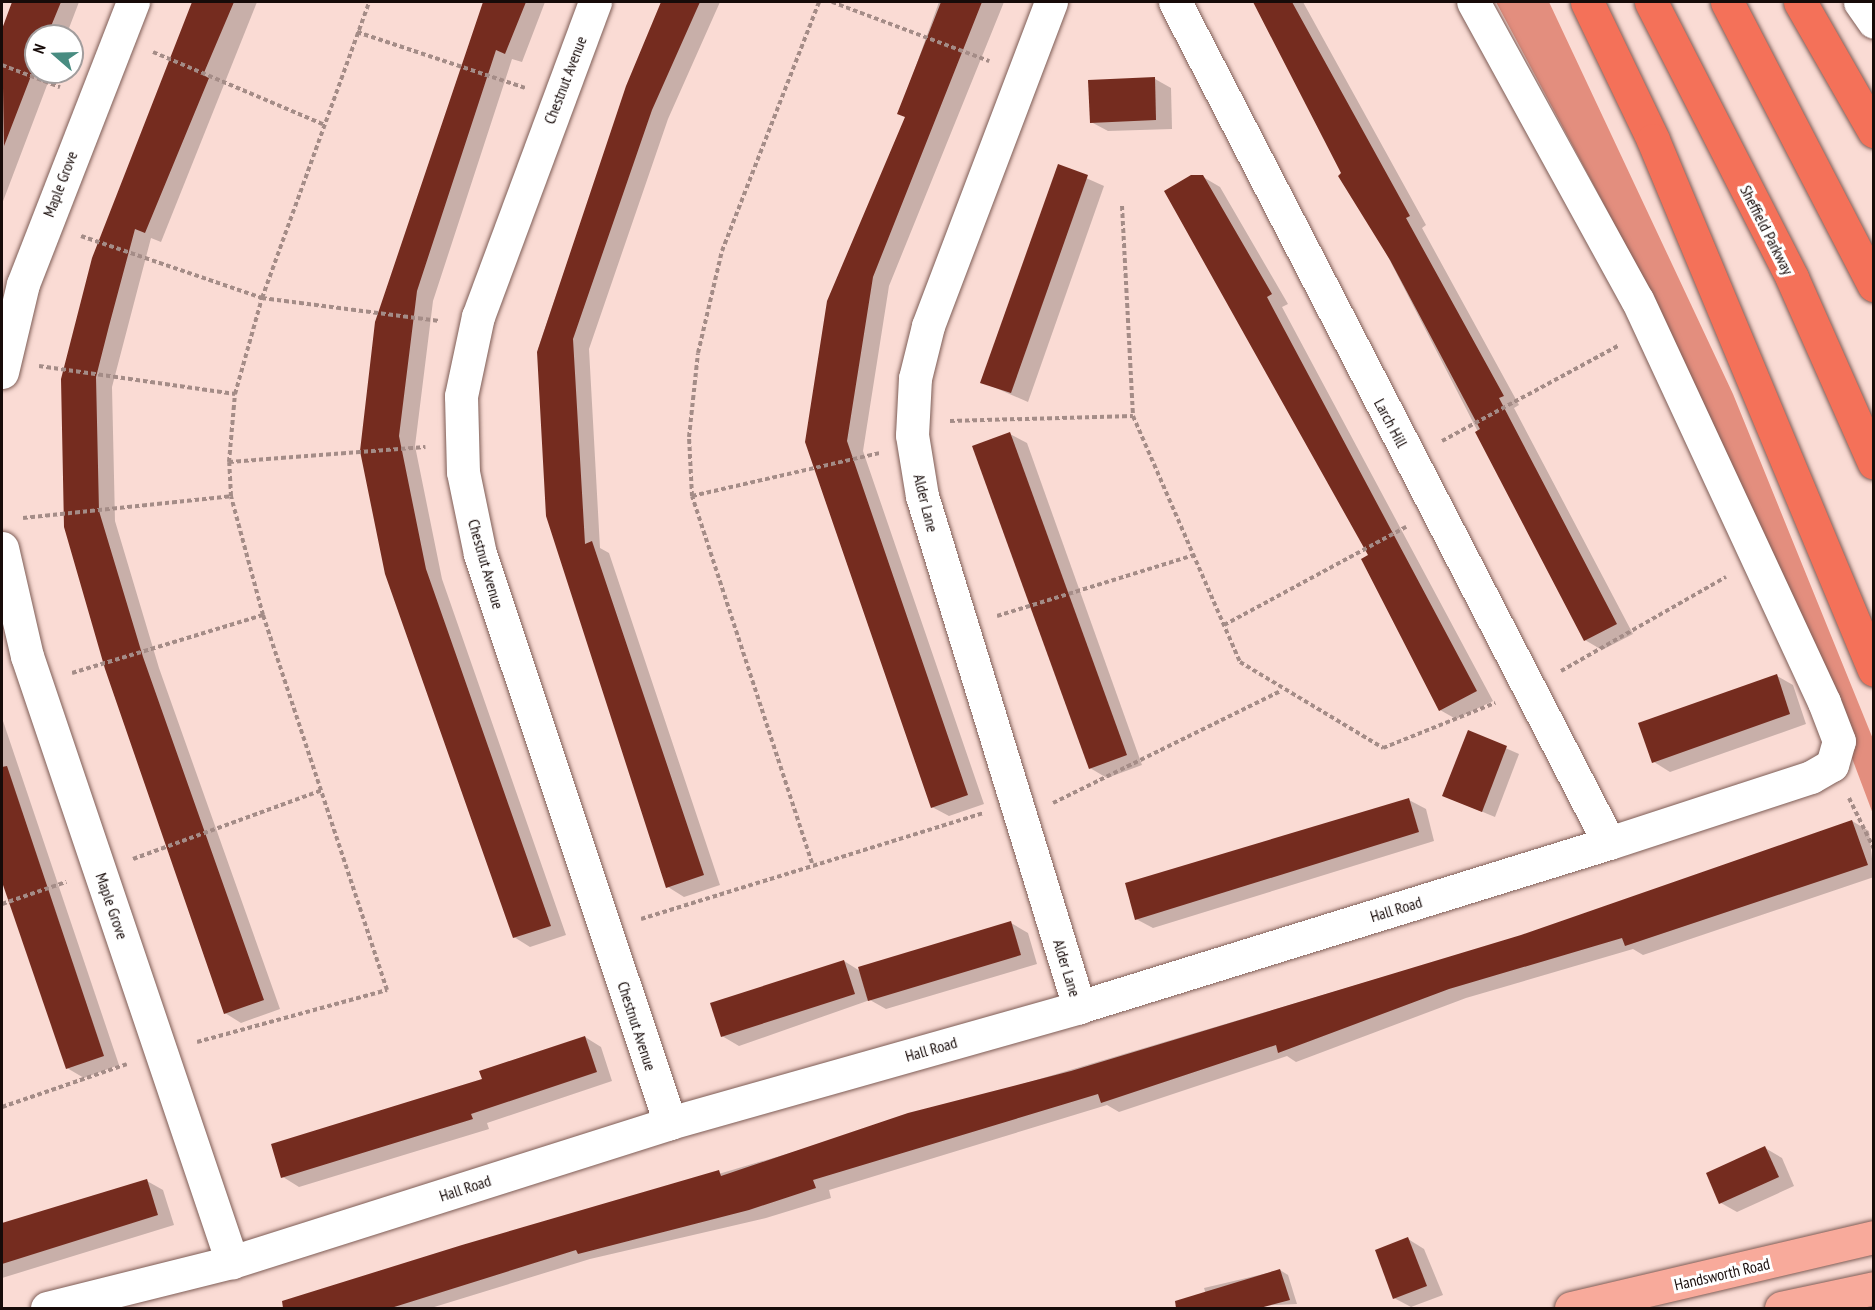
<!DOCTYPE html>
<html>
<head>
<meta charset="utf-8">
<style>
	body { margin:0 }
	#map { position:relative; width:1875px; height:1310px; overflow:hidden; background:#fadbd4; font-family:"PT Sans Narrow",sans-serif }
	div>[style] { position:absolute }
	.forest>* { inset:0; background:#e38e7e }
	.shadow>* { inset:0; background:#0003 }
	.building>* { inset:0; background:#752c1f }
	.path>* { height:4px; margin-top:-2px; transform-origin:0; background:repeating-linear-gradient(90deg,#a48c87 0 4.5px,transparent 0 7.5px) }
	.roads { filter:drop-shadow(0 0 2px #7e5d56) drop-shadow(0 0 2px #7e5d56) }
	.minor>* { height:33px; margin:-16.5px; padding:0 16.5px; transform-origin:16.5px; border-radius:16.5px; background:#fff }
	.major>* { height:33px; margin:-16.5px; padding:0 16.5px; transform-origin:16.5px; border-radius:16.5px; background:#f8aa9b }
	.highway>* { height:33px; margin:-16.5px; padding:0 16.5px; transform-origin:16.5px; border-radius:16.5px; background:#f47159 }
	span { translate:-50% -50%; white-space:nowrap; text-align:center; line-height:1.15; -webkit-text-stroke:6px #fff; paint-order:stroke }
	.street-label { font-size:16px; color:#170b09 }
	.frame { position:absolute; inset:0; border:3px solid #170b09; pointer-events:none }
	.north { position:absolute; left:24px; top:24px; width:60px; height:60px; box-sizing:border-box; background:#fff; border:2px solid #a29d9d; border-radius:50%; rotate:290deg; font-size:16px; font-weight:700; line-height:24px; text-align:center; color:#170b09 }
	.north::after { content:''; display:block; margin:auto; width:21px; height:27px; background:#488c81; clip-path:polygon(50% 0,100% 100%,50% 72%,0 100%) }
</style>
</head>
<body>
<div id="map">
	<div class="forest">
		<div style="clip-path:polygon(1496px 2px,1549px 2px,1733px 394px,1873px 739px,1873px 814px,1823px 681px,1623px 240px)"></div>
	</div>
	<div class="shadow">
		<div style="clip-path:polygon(15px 2px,79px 2px,66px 36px,36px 36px,36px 72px,52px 72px,2px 204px,2px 37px)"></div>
		<div style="clip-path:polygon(196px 2px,257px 2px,161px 242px,151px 238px,112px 387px,115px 521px,159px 668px,280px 1009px,241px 1023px,225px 1013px,79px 575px,94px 259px)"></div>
		<div style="clip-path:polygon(484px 2px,545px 2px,522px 62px,512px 59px,433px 301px,415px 446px,442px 579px,566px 935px,530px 947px,514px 937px,386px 573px,377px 322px)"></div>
		<div style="clip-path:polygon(662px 2px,720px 2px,668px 119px,589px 349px,600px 548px,609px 553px,720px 885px,684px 897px,668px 887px,547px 516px,538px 349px,627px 87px)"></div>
		<div style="clip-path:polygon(939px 2px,1004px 2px,889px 286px,863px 451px,984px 804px,949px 816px,932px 807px,807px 442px,906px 117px,899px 113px)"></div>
		<div style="clip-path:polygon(1257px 2px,1303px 2px,1426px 225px,1422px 228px,1519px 405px,1514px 408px,1633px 634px,1602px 650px,1585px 640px)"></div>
		<div style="clip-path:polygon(1155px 79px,1171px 88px,1172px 129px,1108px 131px,1091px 122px)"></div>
		<div style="clip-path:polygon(1059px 166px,1104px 186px,1028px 402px,982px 382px)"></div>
		<div style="clip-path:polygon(1203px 177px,1220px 187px,1288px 304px,1282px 307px,1493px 701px,1456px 719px,1440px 710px)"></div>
		<div style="clip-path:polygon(1010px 434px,1027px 443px,1142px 765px,1107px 778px,1090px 768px)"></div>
		<div style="clip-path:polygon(1777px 676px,1793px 685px,1806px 724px,1670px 772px,1654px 762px,1640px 724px)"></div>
		<div style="clip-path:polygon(2px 718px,119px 1065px,84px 1078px,67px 1068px,2px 868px)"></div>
		<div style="clip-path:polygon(1469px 732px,1519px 754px,1495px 817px,1444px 796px)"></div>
		<div style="clip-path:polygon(1409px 800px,1426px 809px,1434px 841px,1153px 928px,1136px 919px)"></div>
		<div style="clip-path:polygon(1852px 821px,1869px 831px,1874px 877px,1643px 955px,1633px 949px,1466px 998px,1296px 1062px,1287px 1056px,1119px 1112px,1107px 1105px,829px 1190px,831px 1198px,766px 1218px,590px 1259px,431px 1308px,300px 1308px,297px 1299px,1522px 936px)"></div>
		<div style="clip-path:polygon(1011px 923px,1028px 933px,1037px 964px,886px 1009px,870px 1000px,739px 1046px,722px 1036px,844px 961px,860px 971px)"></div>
		<div style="clip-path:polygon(585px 1037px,601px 1047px,612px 1081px,487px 1123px,489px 1129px,299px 1187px,283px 1177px)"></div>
		<div style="clip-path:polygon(1765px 1148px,1782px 1158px,1794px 1186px,1737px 1212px,1721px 1203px)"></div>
		<div style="clip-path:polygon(147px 1181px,163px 1190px,174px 1225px,2px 1278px,2px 1225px)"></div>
		<div style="clip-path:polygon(1408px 1239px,1424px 1249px,1443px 1295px,1411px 1307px,1394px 1298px)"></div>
		<div style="clip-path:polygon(1280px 1270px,1288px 1275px,1297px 1304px,1210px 1308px,1204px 1288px)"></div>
	</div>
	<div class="building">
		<div style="clip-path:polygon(12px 2px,61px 2px,47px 36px,36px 36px,36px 63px,4px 146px,2px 29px)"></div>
		<div style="clip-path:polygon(192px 2px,234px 2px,203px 75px,209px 78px,145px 233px,135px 229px,109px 326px,96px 377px,99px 511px,143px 657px,264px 1000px,224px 1014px,105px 669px,64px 527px,61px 379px,92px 258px)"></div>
		<div style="clip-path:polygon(483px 2px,526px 2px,505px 54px,496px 50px,417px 291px,399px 436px,426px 569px,551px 926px,513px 938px,385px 574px,360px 451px,375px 322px)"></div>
		<div style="clip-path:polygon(661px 2px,700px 2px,652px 110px,573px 339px,585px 544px,592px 541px,704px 875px,666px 888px,546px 516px,537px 352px,626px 86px)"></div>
		<div style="clip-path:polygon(941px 2px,982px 2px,873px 277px,847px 441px,968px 795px,931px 808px,805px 442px,827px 301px,905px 117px,897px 114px)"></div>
		<div style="clip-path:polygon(1253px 2px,1292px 2px,1410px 216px,1406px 218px,1504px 396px,1499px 398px,1617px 624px,1584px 641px,1475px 432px,1480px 429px,1390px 260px,1338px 176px,1341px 173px)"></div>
		<div style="clip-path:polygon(1155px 77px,1156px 120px,1090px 123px,1088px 80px)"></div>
		<div style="clip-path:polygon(1058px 164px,1088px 175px,1011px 393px,980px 383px)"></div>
		<div style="clip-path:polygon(1191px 175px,1203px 175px,1272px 294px,1267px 297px,1477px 691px,1439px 711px,1361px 559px,1368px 555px,1164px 191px)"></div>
		<div style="clip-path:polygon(1010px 432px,1127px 755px,1089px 769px,972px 446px)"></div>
		<div style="clip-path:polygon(1777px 674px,1790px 714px,1652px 763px,1638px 723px)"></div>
		<div style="clip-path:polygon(1468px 730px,1507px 746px,1482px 812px,1442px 796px)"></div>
		<div style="clip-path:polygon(7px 766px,104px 1056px,66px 1069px,2px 882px,2px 767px)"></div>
		<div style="clip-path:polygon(1409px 798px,1419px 832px,1135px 920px,1125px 883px)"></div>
		<div style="clip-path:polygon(1852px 820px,1868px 865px,1625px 946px,1622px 938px,1449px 989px,1278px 1053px,1276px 1045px,1101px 1103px,1098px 1094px,813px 1180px,816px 1188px,749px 1210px,578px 1254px,576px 1250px,391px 1308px,283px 1308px,282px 1301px,462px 1245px,719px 1170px,721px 1176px,908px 1113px,1071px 1071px,1521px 935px)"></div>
		<div style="clip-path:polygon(1011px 921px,1021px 955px,868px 1001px,858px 967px)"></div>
		<div style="clip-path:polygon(844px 960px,855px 994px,721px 1037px,710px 1003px)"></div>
		<div style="clip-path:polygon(585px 1036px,597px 1072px,471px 1114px,473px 1119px,281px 1178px,271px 1144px,482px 1079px,479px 1071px)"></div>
		<div style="clip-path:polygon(1765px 1146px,1779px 1177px,1719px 1204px,1706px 1173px)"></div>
		<div style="clip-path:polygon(147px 1179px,158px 1215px,2px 1264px,2px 1223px)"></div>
		<div style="clip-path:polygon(1408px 1237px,1427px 1286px,1393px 1299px,1375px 1250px)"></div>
		<div style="clip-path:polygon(1280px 1269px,1290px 1300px,1260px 1308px,1176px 1308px,1175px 1301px)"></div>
	</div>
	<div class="path">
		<div style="left:832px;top:2px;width:168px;rotate:20.6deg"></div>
		<div style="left:357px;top:32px;width:177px;rotate:18.4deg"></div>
		<div style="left:153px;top:52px;width:185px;rotate:23deg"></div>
		<div style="left:2px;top:65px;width:62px;rotate:20.8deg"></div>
		<div style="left:1122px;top:206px;width:210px;rotate:87deg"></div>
		<div style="left:1133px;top:416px;width:268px;rotate:66.5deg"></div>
		<div style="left:1240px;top:662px;width:167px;rotate:31deg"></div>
		<div style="left:1383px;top:748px;width:121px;rotate:-21.9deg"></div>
		<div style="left:81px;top:236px;width:191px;rotate:18.9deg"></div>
		<div style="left:262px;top:298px;width:179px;rotate:7.4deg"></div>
		<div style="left:39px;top:366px;width:198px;rotate:8.1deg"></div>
		<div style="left:950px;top:421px;width:183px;rotate:-1.6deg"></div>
		<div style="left:1442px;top:441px;width:200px;rotate:-28.4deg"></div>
		<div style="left:229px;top:462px;width:197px;rotate:-4.4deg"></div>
		<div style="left:692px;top:496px;width:192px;rotate:-12.9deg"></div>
		<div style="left:23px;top:518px;width:209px;rotate:-6deg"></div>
		<div style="left:997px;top:616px;width:206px;rotate:-17.2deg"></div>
		<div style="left:1224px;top:625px;width:207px;rotate:-28.3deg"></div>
		<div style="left:1561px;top:671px;width:190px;rotate:-29.7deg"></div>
		<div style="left:72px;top:673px;width:200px;rotate:-16.9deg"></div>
		<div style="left:1849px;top:798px;width:57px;rotate:63.9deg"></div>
		<div style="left:1053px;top:803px;width:254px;rotate:-26.2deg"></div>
		<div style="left:133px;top:859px;width:202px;rotate:-20deg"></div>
		<div style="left:812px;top:863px;width:386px;rotate:-108.1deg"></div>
		<div style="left:692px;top:496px;width:59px;rotate:-92.9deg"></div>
		<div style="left:689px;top:437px;width:84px;rotate:-83.9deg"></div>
		<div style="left:698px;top:353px;width:105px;rotate:-76.8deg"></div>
		<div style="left:722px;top:251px;width:267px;rotate:-68.7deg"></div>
		<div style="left:2px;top:904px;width:68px;rotate:-19deg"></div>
		<div style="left:641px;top:919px;width:358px;rotate:-17.2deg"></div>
		<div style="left:197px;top:1042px;width:197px;rotate:-15.3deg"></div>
		<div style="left:387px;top:990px;width:395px;rotate:-108.3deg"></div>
		<div style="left:263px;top:615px;width:123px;rotate:-105.1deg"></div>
		<div style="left:231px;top:496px;width:34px;rotate:-93deg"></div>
		<div style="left:229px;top:462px;width:68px;rotate:-85deg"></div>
		<div style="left:235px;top:394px;width:100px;rotate:-74.3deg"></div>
		<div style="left:262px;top:298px;width:315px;rotate:-70.1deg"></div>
		<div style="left:2px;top:1107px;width:132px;rotate:-19deg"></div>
	</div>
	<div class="roads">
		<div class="minor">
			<div style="left:595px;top:2px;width:335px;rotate:110.4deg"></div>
			<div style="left:478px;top:316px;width:82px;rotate:102deg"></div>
			<div style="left:461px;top:396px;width:76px;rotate:88.5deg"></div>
			<div style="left:463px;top:472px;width:84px;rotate:78.3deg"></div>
			<div style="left:480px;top:554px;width:600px;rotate:71.53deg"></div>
			<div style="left:1051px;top:2px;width:347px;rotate:110.8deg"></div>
			<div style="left:928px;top:326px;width:54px;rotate:104deg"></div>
			<div style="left:915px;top:378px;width:57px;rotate:93deg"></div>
			<div style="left:912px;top:435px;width:62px;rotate:80.7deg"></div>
			<div style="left:922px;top:496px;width:535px;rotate:72.92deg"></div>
			<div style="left:1175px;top:2px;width:946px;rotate:62.7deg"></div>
			<div style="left:1860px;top:2px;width:24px;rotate:55deg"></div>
			<div style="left:2px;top:372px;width:90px;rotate:-76.6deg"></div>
			<div style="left:23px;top:284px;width:303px;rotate:-68.7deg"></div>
			<div style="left:2px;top:548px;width:111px;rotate:77deg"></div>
			<div style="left:27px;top:656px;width:640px;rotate:71.31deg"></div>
			<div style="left:47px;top:1308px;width:191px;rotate:-14deg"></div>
			<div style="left:232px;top:1262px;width:460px;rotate:-17.6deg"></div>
			<div style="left:670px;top:1123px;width:425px;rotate:-15.8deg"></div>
			<div style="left:1079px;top:1007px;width:555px;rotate:-17.19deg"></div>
			<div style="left:1609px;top:843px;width:213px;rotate:-18.1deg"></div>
			<div style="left:1811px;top:777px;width:24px;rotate:-30deg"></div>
			<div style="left:1832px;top:765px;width:25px;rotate:-74deg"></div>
			<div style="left:1839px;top:741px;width:42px;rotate:-111deg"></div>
			<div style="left:1824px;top:702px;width:443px;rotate:-114.9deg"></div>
			<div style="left:1637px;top:300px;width:340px;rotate:-118.8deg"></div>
		</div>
		<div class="major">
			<div style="left:1571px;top:1308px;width:311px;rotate:-13.2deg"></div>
			<div style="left:1781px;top:1308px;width:95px;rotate:-12.1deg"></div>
		</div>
		<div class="highway">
			<div style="left:1587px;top:2px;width:153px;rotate:64.4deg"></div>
			<div style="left:1653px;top:140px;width:574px;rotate:67.36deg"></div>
			<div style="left:1651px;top:2px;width:310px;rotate:62.9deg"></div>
			<div style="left:1792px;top:278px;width:202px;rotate:66.1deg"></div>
			<div style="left:1727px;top:2px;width:319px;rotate:62.6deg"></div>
			<div style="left:1800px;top:2px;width:149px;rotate:60.2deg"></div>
		</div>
	</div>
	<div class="street-label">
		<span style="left:565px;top:80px;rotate:-69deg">Chestnut Avenue</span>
		<span style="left:60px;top:184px;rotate:-69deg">Maple Grove</span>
		<span style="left:1767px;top:230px;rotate:63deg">Sheffield Parkway</span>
		<span style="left:1391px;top:423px;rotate:62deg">Larch Hill</span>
		<span style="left:926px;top:503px;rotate:76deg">Alder Lane</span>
		<span style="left:486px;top:564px;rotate:74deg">Chestnut Avenue</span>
		<span style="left:112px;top:906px;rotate:71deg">Maple Grove</span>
		<span style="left:1396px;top:909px;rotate:-17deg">Hall Road</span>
		<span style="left:1067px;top:968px;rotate:73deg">Alder Lane</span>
		<span style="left:637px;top:1026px;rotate:72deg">Chestnut Avenue</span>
		<span style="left:931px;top:1049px;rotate:-16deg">Hall Road</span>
		<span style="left:465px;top:1188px;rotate:-18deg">Hall Road</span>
		<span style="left:1722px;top:1274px;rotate:-13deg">Handsworth Road</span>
	</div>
	<div class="frame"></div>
	<div class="north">N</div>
</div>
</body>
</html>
